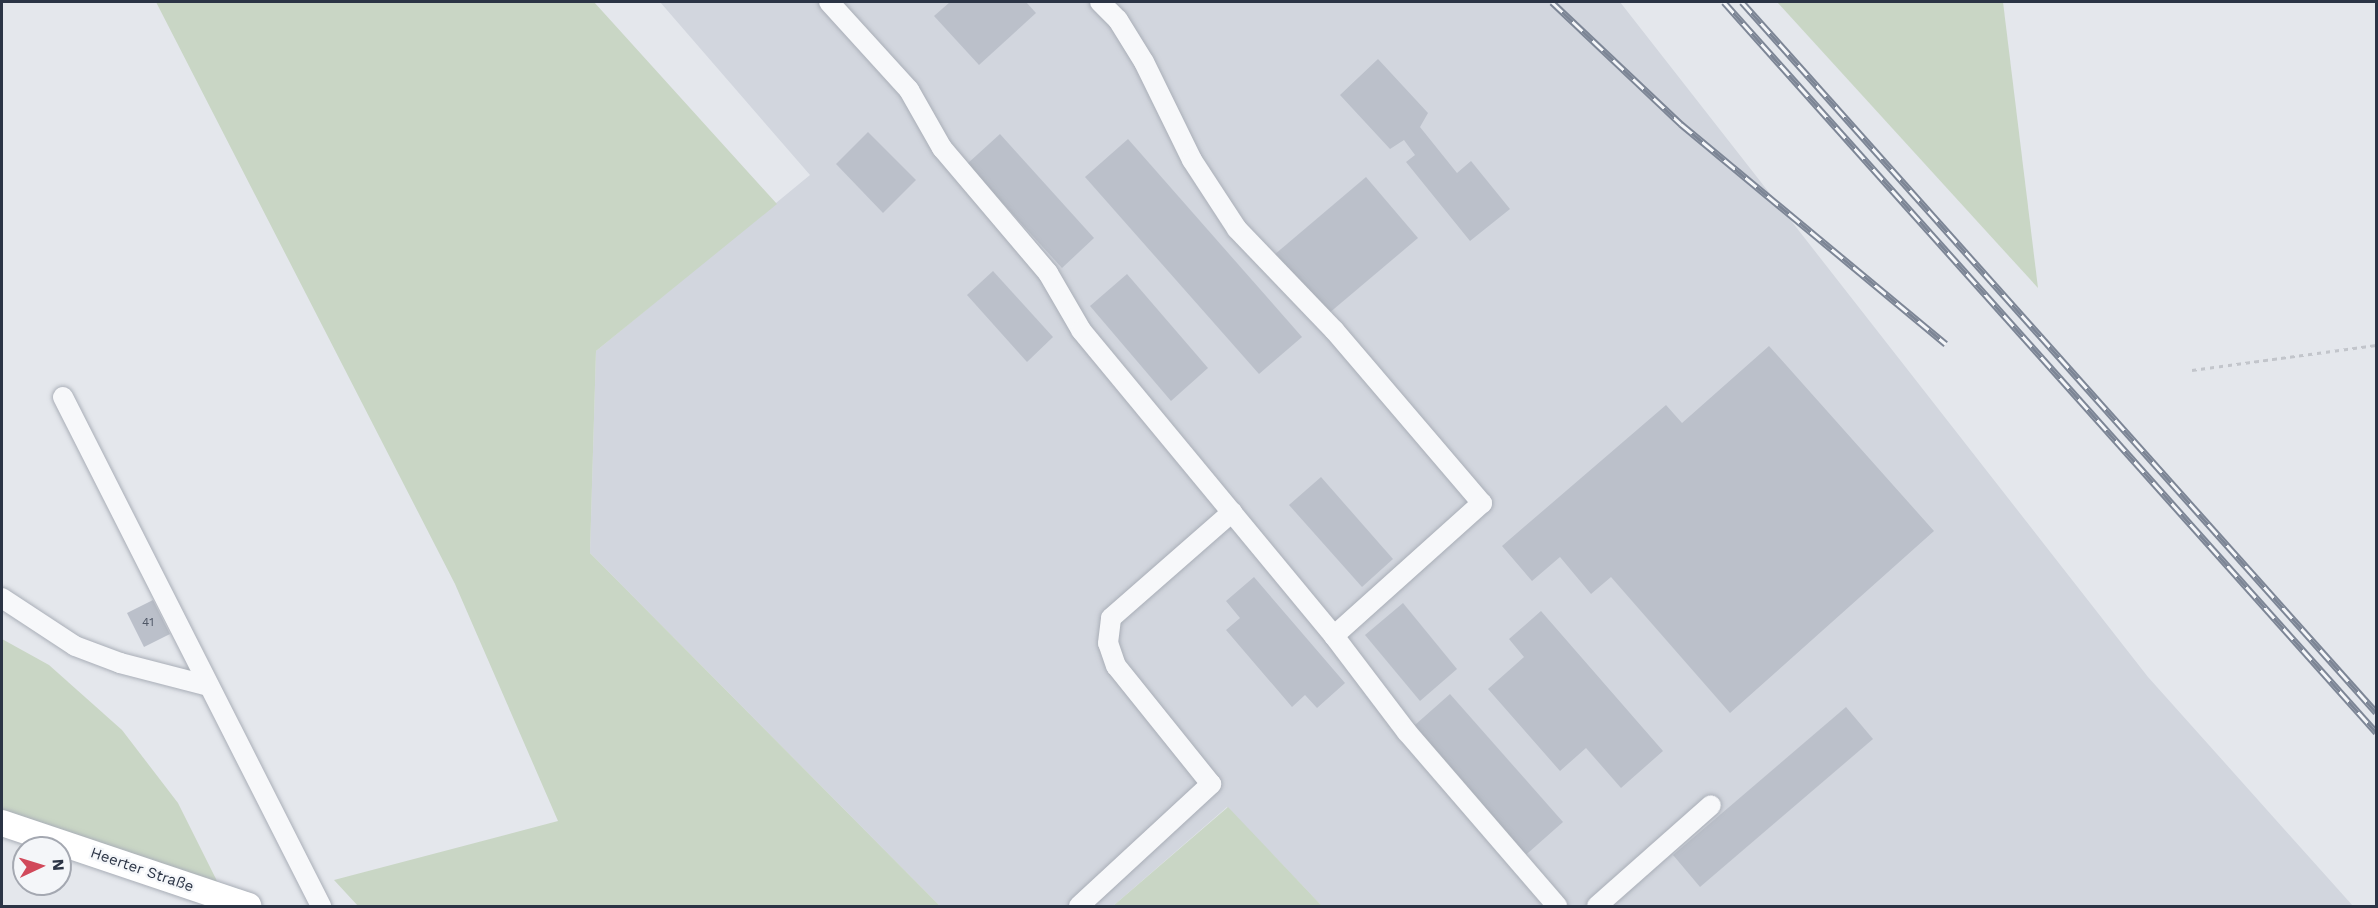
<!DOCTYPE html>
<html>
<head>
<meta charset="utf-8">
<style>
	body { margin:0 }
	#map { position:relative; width:2378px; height:908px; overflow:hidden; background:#e4e7ec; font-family:"Work Sans",sans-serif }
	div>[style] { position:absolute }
	.built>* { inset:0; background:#d2d6de }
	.green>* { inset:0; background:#c9d6c5 }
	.building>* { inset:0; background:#bbc0ca }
	.path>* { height:3px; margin-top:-1.5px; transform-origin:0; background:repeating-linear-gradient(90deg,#c2c5cb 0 4.5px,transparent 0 9px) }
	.roads { filter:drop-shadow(0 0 2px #a9aeb7) drop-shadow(0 0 2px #a9aeb7) }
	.minor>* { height:20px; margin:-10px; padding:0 10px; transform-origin:10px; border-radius:10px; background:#f7f8fa }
	.major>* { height:26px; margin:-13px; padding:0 13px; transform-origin:13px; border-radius:13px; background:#fff }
	.rail>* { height:7px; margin-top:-3.5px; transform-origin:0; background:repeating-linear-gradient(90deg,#f4f6f9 0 14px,#7d8696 0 28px); box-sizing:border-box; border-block:2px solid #7d8696 }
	span { translate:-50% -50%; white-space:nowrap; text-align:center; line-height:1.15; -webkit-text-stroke:4.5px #f4f6f9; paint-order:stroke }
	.number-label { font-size:12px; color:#4f5766 }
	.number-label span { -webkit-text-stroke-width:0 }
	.street-label { font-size:15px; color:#2b3445 }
	.frame { position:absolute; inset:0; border:3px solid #2b3445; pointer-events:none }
	.north { position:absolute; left:12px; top:836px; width:60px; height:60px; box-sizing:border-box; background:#f4f6f9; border:2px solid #a4a8b1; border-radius:50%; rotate:86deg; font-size:16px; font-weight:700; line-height:24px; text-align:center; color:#2b3445 }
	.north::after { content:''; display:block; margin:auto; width:21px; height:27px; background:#d1495b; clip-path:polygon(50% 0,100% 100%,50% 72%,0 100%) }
</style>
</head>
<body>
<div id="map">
	<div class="built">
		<div style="clip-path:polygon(660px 2px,1620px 2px,2148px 677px,2353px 906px,1322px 906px,1227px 807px,1113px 906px,940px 906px,590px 553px,596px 351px,810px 175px)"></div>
	</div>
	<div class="green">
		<div style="clip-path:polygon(156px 2px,594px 2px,777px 204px,596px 351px,590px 553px,940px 906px,358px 906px,334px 880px,558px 821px,455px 584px)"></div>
		<div style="clip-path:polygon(1777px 2px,2003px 2px,2038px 288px)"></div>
		<div style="clip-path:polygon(2px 639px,49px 665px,122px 730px,178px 803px,219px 885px,2px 812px)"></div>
		<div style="clip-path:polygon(1228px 807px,1322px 906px,1113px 906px)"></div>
	</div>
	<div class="building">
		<div style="clip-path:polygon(950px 2px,1026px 2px,1036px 13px,979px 65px,934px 16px)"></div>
		<div style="clip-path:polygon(1378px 59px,1428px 113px,1420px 127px,1457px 173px,1471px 161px,1510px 209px,1470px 241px,1406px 162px,1415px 155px,1404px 140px,1390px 149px,1340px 95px)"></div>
		<div style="clip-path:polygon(868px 132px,916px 180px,883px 213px,836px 164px)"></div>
		<div style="clip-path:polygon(1000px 134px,1094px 238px,1062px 268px,967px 164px)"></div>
		<div style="clip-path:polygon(1128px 139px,1302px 337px,1259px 374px,1085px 177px)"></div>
		<div style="clip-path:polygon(1366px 177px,1418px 238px,1328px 314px,1274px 255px)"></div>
		<div style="clip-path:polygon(993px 271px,1053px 337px,1027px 362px,967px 295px)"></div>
		<div style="clip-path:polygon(1127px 274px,1208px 368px,1171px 401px,1090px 306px)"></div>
		<div style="clip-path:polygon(1769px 346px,1934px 531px,1730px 713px,1611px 577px,1591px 594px,1560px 557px,1532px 581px,1502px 546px,1666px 405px,1682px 423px)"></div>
		<div style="clip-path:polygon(1321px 477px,1393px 559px,1362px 587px,1289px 505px)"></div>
		<div style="clip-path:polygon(1254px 577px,1345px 683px,1317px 708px,1305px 695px,1292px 707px,1226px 630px,1240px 618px,1226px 601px)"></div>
		<div style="clip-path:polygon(153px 600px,170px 634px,144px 647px,127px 613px)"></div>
		<div style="clip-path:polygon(1403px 603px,1457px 669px,1420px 701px,1365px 635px)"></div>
		<div style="clip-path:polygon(1541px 611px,1663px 751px,1621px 788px,1586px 748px,1560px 771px,1488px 689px,1524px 657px,1509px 639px)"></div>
		<div style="clip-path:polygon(1450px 694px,1563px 822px,1520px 860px,1407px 732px)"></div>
		<div style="clip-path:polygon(1846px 707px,1873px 739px,1700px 887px,1673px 855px)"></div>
	</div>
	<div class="path">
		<div style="left:2192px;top:370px;width:186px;rotate:-7.7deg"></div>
	</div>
	<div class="roads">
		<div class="minor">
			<div style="left:829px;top:2px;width:119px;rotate:47.7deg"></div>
			<div style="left:909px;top:90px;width:67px;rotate:60.4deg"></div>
			<div style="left:942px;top:148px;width:164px;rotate:49.7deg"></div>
			<div style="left:1048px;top:273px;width:66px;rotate:59.9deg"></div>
			<div style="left:1081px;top:330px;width:397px;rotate:50.4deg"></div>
			<div style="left:1334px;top:636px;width:121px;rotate:52.8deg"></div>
			<div style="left:1407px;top:732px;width:230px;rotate:49.2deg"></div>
			<div style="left:1100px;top:2px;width:25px;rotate:45deg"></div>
			<div style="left:1118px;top:20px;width:49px;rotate:58.2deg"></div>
			<div style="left:1144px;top:62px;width:109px;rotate:63.9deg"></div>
			<div style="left:1192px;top:160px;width:82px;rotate:56.9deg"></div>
			<div style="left:1237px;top:229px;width:140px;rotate:46.2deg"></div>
			<div style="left:1334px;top:330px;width:228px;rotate:49.5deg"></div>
			<div style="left:1482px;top:503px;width:199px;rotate:138.1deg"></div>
			<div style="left:63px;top:397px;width:571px;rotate:63.12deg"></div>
			<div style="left:2px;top:598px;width:87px;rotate:33.3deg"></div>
			<div style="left:75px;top:646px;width:48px;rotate:20.7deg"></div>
			<div style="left:120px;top:663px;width:92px;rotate:14.5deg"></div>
			<div style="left:1079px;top:906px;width:180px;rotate:-42.7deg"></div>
			<div style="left:1211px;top:784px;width:151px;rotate:-128.8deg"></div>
			<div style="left:1116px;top:666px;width:24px;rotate:-109deg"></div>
			<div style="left:1108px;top:643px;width:25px;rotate:-83deg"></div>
			<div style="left:1111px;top:618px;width:161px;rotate:-41.2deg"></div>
			<div style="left:1597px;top:906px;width:152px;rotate:-41.5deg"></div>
		</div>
		<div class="major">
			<div style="left:2px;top:823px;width:260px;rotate:18.6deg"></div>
		</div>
	</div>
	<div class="rail">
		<div style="left:1552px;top:2px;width:178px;rotate:43.4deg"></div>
		<div style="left:1681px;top:124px;width:344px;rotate:39.7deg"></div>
		<div style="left:1724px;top:2px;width:979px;rotate:48.23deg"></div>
		<div style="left:1742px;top:2px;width:952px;rotate:48.24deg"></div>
	</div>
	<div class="number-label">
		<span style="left:148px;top:623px">41</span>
	</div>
	<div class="street-label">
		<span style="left:142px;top:870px;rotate:19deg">Heerter Straße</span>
	</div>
	<div class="frame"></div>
	<div class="north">N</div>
</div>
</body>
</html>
